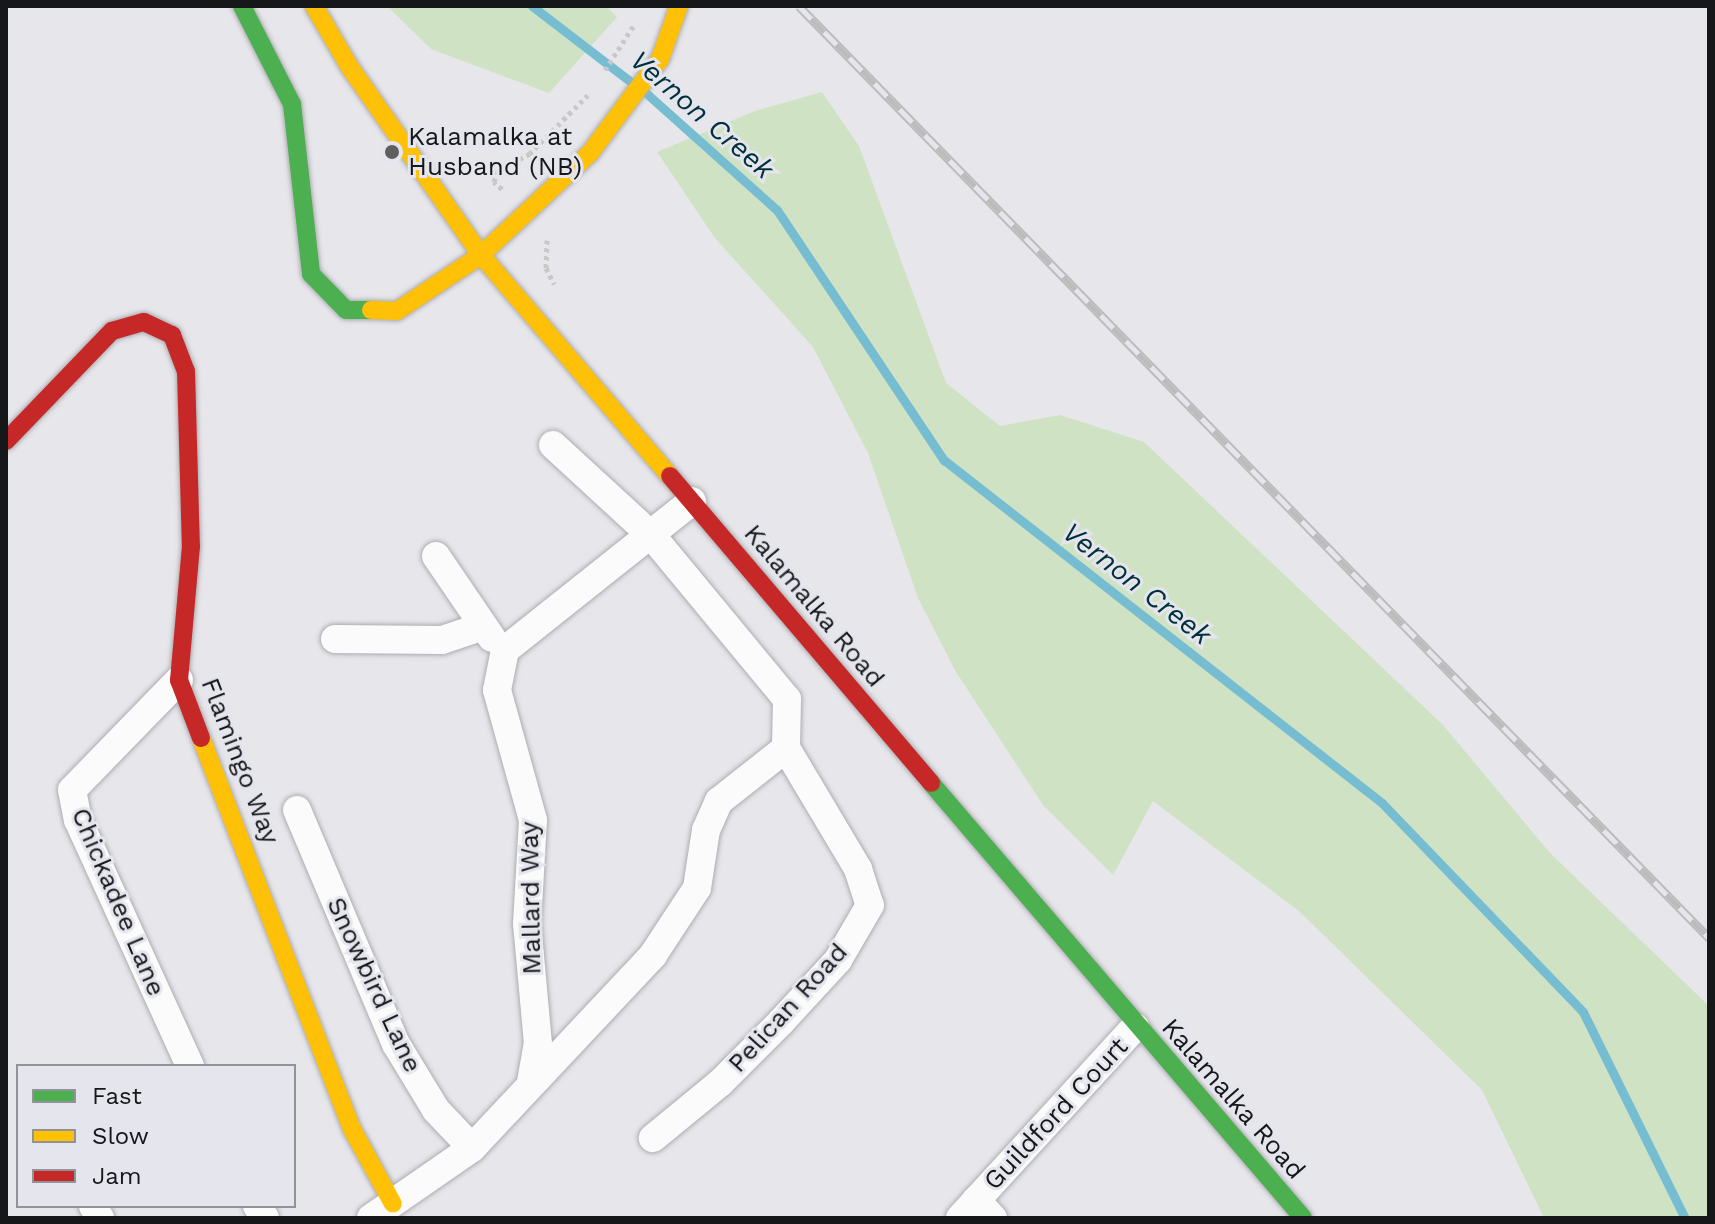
<!DOCTYPE html>
<html>
<head>
<meta charset="utf-8">
<style>
	body { margin:0 }
	#map { position:relative; width:1715px; height:1224px; overflow:hidden; background:#e6e6eb; font-family:"Work Sans",sans-serif }
	div>[style] { position:absolute }
	.green>* { inset:0; background:#cfe3c4 }
	.stream>* { height:9px; margin:-4.5px; padding:0 4.5px; transform-origin:4.5px; border-radius:4.5px; background:#77bdd2 }
	.path>* { height:5px; margin-top:-2.5px; transform-origin:0; background:repeating-linear-gradient(90deg,#c8c8c8 0 4px,transparent 0 8px) }
	.roads { filter:drop-shadow(0 0 2px #adadb1) drop-shadow(0 0 2px #adadb1) }
	.street>* { height:28px; margin:-14px; padding:0 14px; transform-origin:14px; border-radius:14px; background:#fbfbfc }
	.fast>* { height:18px; margin:-9px; padding:0 9px; transform-origin:9px; border-radius:9px; background:#4caf50 }
	.slow>* { height:18px; margin:-9px; padding:0 9px; transform-origin:9px; border-radius:9px; background:#ffc107 }
	.jam>* { height:18px; margin:-9px; padding:0 9px; transform-origin:9px; border-radius:9px; background:#c62828 }
	.rail>* { height:9px; margin-top:-4.5px; transform-origin:0; background:repeating-linear-gradient(90deg,#e4e5ed 0 18px,#bcbcbc 0 36px); box-sizing:border-box; border-block:2px solid #bcbcbc }
	.dots>* { width:22px; height:22px; translate:-50% -50%; box-sizing:border-box; border:4px solid #e4e5ed; border-radius:50% }
	span { translate:-50% -50%; white-space:nowrap; text-align:center; line-height:1.15; -webkit-text-stroke:6px #e4e5ed; paint-order:stroke }
	.poi-label { font-size:26px; color:#161719 }
	.left { translate:0 -50%; text-align:left }
	.street-label { font-size:26px; color:#161719 }
	.water-label { font-size:28px; color:#00303b; font-style:italic }
	.frame { position:absolute; inset:0; border:8px solid #161719; pointer-events:none }
	.legend { position:absolute; left:16px; top:1064px; width:280px; height:144px; box-sizing:border-box; background:#e4e5ed; border:2px solid #929398; margin:0; padding:10px 14px; list-style:none; font-size:24px; color:#161719 }
	.legend li { display:flex; align-items:center; gap:16px; height:40px }
	.legend b { width:40px; border:2px solid #929398 }
</style>
</head>
<body>
<div id="map">
	<div class="green">
		<div style="clip-path:polygon(387px 6px,606px 6px,617px 17px,549px 93px,431px 49px)"></div>
		<div style="clip-path:polygon(822px 92px,859px 146px,946px 383px,1000px 426px,1060px 415px,1144px 442px,1443px 725px,1550px 853px,1709px 1006px,1709px 1218px,1544px 1218px,1482px 1090px,1299px 911px,1153px 801px,1113px 875px,1043px 805px,956px 672px,918px 598px,868px 453px,813px 347px,715px 238px,657px 152px,755px 111px)"></div>
	</div>
	<div class="stream">
		<div style="left:532px;top:6px;width:125px;rotate:37.5deg"></div>
		<div style="left:646px;top:93px;width:176px;rotate:41.8deg"></div>
		<div style="left:777px;top:210px;width:301px;rotate:56.3deg"></div>
		<div style="left:944px;top:460px;width:556px;rotate:38.06deg"></div>
		<div style="left:1382px;top:803px;width:290px;rotate:46.1deg"></div>
		<div style="left:1583px;top:1012px;width:230px;rotate:63.7deg"></div>
	</div>
	<div class="path">
		<div style="left:605px;top:70px;width:54px;rotate:-57.2deg"></div>
		<div style="left:502px;top:189px;width:11px;rotate:-139deg"></div>
		<div style="left:494px;top:182px;width:13px;rotate:-72deg"></div>
		<div style="left:498px;top:170px;width:35px;rotate:-27deg"></div>
		<div style="left:529px;top:154px;width:83px;rotate:-45deg"></div>
		<div style="left:547px;top:240px;width:28px;rotate:92deg"></div>
		<div style="left:546px;top:268px;width:18px;rotate:63deg"></div>
	</div>
	<div class="roads">
		<div class="street">
			<div style="left:553px;top:445px;width:134px;rotate:42.6deg"></div>
			<div style="left:652px;top:536px;width:212px;rotate:50.4deg"></div>
			<div style="left:787px;top:699px;width:49px;rotate:91.2deg"></div>
			<div style="left:786px;top:748px;width:141px;rotate:59.2deg"></div>
			<div style="left:858px;top:869px;width:38px;rotate:72deg"></div>
			<div style="left:870px;top:905px;width:64px;rotate:120.2deg"></div>
			<div style="left:838px;top:960px;width:84px;rotate:132.6deg"></div>
			<div style="left:781px;top:1022px;width:86px;rotate:135deg"></div>
			<div style="left:720px;top:1083px;width:87px;rotate:140.6deg"></div>
			<div style="left:436px;top:556px;width:99px;rotate:55.7deg"></div>
			<div style="left:335px;top:639px;width:107px;rotate:0.5deg"></div>
			<div style="left:442px;top:640px;width:41px;rotate:-18.4deg"></div>
			<div style="left:179px;top:680px;width:153px;rotate:134.2deg"></div>
			<div style="left:72px;top:790px;width:31px;rotate:79deg"></div>
			<div style="left:78px;top:820px;width:270px;rotate:65.5deg"></div>
			<div style="left:297px;top:810px;width:254px;rotate:67.1deg"></div>
			<div style="left:396px;top:1044px;width:77px;rotate:58.8deg"></div>
			<div style="left:436px;top:1110px;width:52px;rotate:46.5deg"></div>
			<div style="left:531px;top:1082px;width:39px;rotate:-80deg"></div>
			<div style="left:538px;top:1044px;width:121px;rotate:-95.2deg"></div>
			<div style="left:527px;top:924px;width:104px;rotate:-86.7deg"></div>
			<div style="left:533px;top:820px;width:135px;rotate:-105.5deg"></div>
			<div style="left:497px;top:690px;width:41px;rotate:-78.7deg"></div>
			<div style="left:505px;top:650px;width:239px;rotate:-38.5deg"></div>
			<div style="left:976px;top:1200px;width:25px;rotate:47deg"></div>
			<div style="left:93px;top:1206px;width:14px;rotate:60deg"></div>
			<div style="left:257px;top:1206px;width:14px;rotate:56deg"></div>
			<div style="left:371px;top:1218px;width:123px;rotate:-34.7deg"></div>
			<div style="left:472px;top:1148px;width:265px;rotate:-46.8deg"></div>
			<div style="left:653px;top:955px;width:80px;rotate:-56.7deg"></div>
			<div style="left:697px;top:888px;width:59px;rotate:-81.2deg"></div>
			<div style="left:706px;top:830px;width:32px;rotate:-66deg"></div>
			<div style="left:719px;top:801px;width:85px;rotate:-38.3deg"></div>
			<div style="left:960px;top:1218px;width:259px;rotate:-47.5deg"></div>
		</div>
		<div class="fast">
			<div style="left:242px;top:6px;width:110px;rotate:63deg"></div>
			<div style="left:292px;top:104px;width:171px;rotate:83.6deg"></div>
			<div style="left:311px;top:274px;width:50px;rotate:45.8deg"></div>
			<div style="left:346px;top:310px;width:25px"></div>
			<div style="left:931px;top:783px;width:572px;rotate:49.46deg"></div>
		</div>
		<div class="slow">
			<div style="left:314px;top:6px;width:69px;rotate:59.7deg"></div>
			<div style="left:349px;top:66px;width:231px;rotate:55.1deg"></div>
			<div style="left:481px;top:255px;width:291px;rotate:49.5deg"></div>
			<div style="left:371px;top:310px;width:26px;rotate:2deg"></div>
			<div style="left:397px;top:311px;width:101px;rotate:-33.7deg"></div>
			<div style="left:481px;top:255px;width:149px;rotate:-43.1deg"></div>
			<div style="left:590px;top:153px;width:117px;rotate:-53.3deg"></div>
			<div style="left:660px;top:59px;width:56px;rotate:-70.3deg"></div>
			<div style="left:201px;top:738px;width:419px;rotate:68.9deg"></div>
			<div style="left:352px;top:1129px;width:85px;rotate:61.3deg"></div>
		</div>
		<div class="jam">
			<div style="left:6px;top:441px;width:153px;rotate:-46.1deg"></div>
			<div style="left:112px;top:331px;width:33px;rotate:-16deg"></div>
			<div style="left:144px;top:322px;width:31px;rotate:25deg"></div>
			<div style="left:172px;top:335px;width:39px;rotate:69deg"></div>
			<div style="left:186px;top:371px;width:175px;rotate:88.4deg"></div>
			<div style="left:191px;top:546px;width:135px;rotate:95.1deg"></div>
			<div style="left:179px;top:680px;width:62px;rotate:69.2deg"></div>
			<div style="left:670px;top:476px;width:403px;rotate:49.6deg"></div>
		</div>
	</div>
	<div class="rail">
		<div style="left:799px;top:6px;width:1303px;rotate:45.68deg"></div>
	</div>
	<div class="dots">
		<div style="left:392px;top:152px;background:#5f5f62"></div>
	</div>
	<div class="poi-label">
		<span class="left" style="left:408px;top:152px">Kalamalka at<br>Husband (NB)</span>
	</div>
	<div class="street-label">
		<span style="left:814px;top:606px;rotate:50deg">Kalamalka Road</span>
		<span style="left:240px;top:761px;rotate:69deg">Flamingo Way</span>
		<span style="left:531px;top:898px;rotate:-91deg">Mallard Way</span>
		<span style="left:118px;top:902px;rotate:67deg">Chickadee Lane</span>
		<span style="left:374px;top:985px;rotate:65deg">Snowbird Lane</span>
		<span style="left:788px;top:1008px;rotate:-48deg">Pelican Road</span>
		<span style="left:1233px;top:1099px;rotate:49deg">Kalamalka Road</span>
		<span style="left:1056px;top:1114px;rotate:-47deg">Guildford Court</span>
	</div>
	<div class="water-label">
		<span style="left:702px;top:115px;rotate:41deg">Vernon Creek</span>
		<span style="left:1137px;top:584px;rotate:38deg">Vernon Creek</span>
	</div>
	<div class="frame"></div>
	<ul class="legend">
	<li><b style="height:10px;background:#4caf50"></b>Fast</li>
	<li><b style="height:10px;background:#ffc107"></b>Slow</li>
	<li><b style="height:10px;background:#c62828"></b>Jam</li>
	</ul>
</div>
</body>
</html>
